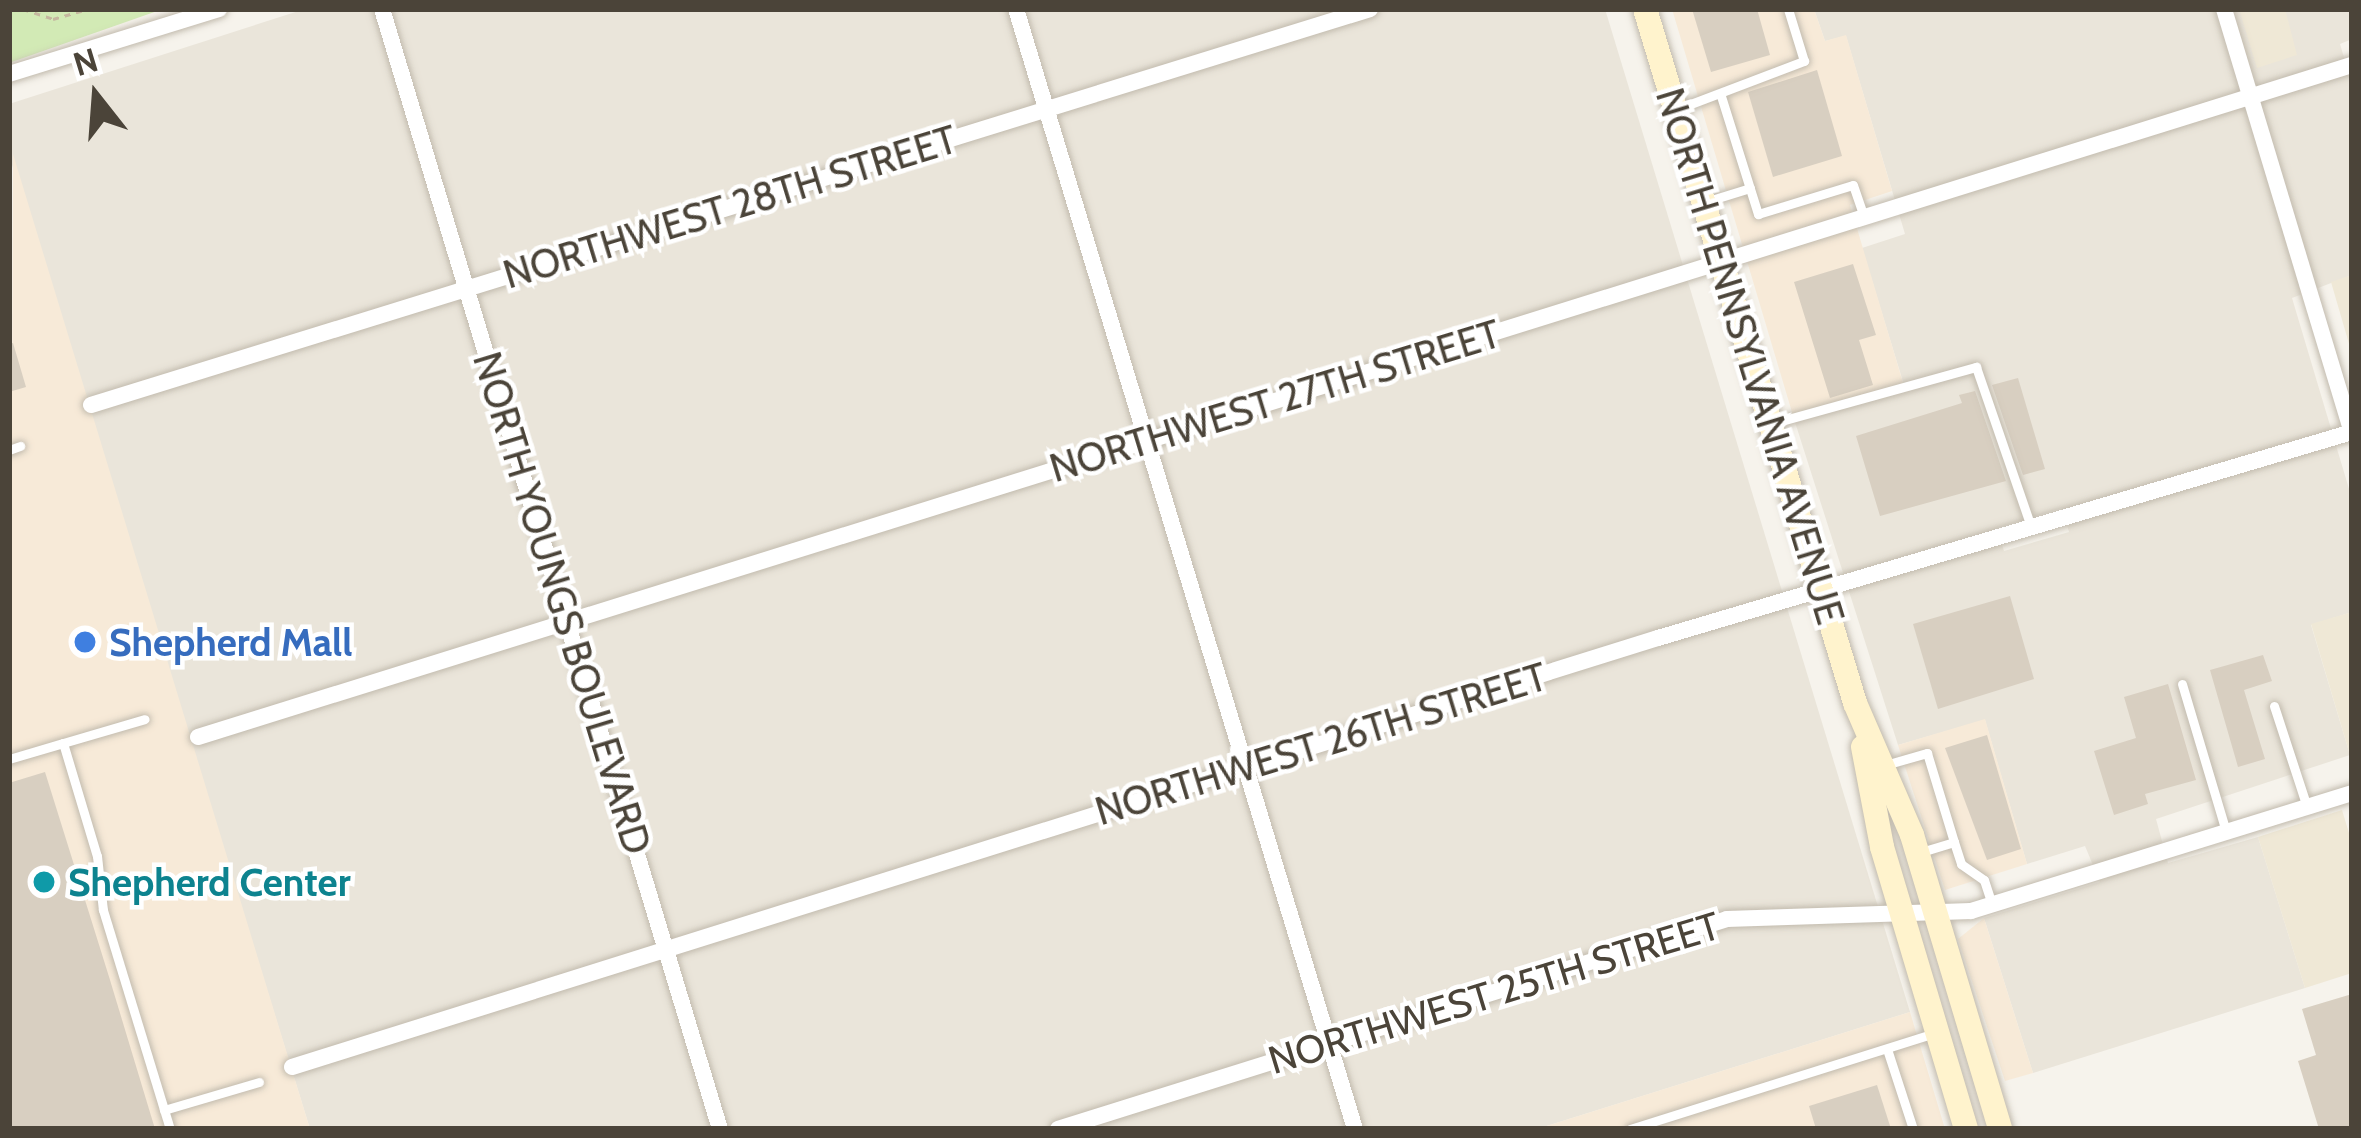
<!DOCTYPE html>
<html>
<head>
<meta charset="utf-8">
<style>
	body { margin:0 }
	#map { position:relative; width:2361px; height:1138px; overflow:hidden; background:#f6f3ec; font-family:Cabin,sans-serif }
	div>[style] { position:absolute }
	.residential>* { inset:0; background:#eae5da }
	.commercial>* { inset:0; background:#f7ead8 }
	.education>* { inset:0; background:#efe8d6 }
	.green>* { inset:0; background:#d2eab5 }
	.building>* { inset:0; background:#d8cfc1 }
	.path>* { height:3px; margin-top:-1.5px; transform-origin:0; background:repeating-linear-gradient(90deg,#c4b79f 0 6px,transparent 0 12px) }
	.roads { filter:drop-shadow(0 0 3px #c2bbae) drop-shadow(0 0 3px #c2bbae) }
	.service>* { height:9px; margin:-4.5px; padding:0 4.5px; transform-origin:4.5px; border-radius:4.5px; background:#fff }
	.minor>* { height:16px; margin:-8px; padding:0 8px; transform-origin:8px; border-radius:8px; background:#fff }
	.secondary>* { height:24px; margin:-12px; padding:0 12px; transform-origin:12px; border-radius:12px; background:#fff3cd }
	.dots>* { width:33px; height:33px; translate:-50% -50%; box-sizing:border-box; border:6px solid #fff; border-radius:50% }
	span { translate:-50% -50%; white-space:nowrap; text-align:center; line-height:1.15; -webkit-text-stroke:9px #fff; paint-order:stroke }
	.street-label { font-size:39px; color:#4b4439 }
	.shop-label { font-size:39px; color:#366cbe; font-weight:700 }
	.left { translate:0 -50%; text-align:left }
	.culture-label { font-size:39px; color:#0d838f; font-weight:700 }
	.frame { position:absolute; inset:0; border:12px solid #4b4439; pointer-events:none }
	.north { position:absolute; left:36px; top:36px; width:120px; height:120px; -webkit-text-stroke:9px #fff; paint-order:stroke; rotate:343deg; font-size:33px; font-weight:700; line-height:48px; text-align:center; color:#4b4439 }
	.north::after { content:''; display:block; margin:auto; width:42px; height:54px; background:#4b4439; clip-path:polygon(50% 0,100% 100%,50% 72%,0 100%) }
</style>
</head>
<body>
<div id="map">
	<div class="residential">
		<div style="clip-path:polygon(305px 9px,1605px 9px,1910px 1012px,1537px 1129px,310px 1129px,9px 155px,9px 104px)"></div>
		<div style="clip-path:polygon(evenodd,1814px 9px,2352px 9px,2352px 39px,2340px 44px,2352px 84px,2352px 275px,2292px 298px,2352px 499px,2352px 612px,2311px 625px,2350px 755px,2156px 819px,2168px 863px,2258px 837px,2305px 988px,2033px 1073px,1984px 918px,2100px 882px,2085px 846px,2027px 864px,1985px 720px,1898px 745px,1794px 419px,1904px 385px,1862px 248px,1905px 234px,1846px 36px,1825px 41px,1814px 9px,2062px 508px,2069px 532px,2004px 551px,1997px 528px,2062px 508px)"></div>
	</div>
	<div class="commercial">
		<div style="clip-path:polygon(1672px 9px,1814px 9px,1825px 41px,1846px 35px,1892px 191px,1850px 205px,1904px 386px,1794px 419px)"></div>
		<div style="clip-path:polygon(13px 154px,310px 1129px,9px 1129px)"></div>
		<div style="clip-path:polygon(1985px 719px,2027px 864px,1945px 890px,1898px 745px)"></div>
		<div style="clip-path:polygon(1984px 918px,2033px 1073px,2005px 1081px,1958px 939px)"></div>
		<div style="clip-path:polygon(1910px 1012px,1945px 1129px,1537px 1129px)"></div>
	</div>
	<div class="education">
		<div style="clip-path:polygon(2239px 9px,2285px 9px,2297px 55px,2257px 68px)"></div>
		<div style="clip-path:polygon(2352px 275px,2352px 354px,2331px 282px)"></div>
		<div style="clip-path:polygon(2352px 612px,2352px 755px,2350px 755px,2311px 624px)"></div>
		<div style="clip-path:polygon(2342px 810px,2352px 843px,2352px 973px,2305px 988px,2258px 837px)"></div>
	</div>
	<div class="green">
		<div style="clip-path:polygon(9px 9px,163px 9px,9px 63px)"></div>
	</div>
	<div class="building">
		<div style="clip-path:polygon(1692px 9px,1757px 9px,1770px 55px,1711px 72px)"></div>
		<div style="clip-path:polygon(1817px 70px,1842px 156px,1773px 177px,1748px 92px)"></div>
		<div style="clip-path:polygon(1853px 264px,1876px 335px,1859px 340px,1873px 385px,1830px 398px,1794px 282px)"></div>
		<div style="clip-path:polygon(13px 343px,26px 387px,9px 392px,9px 344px)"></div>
		<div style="clip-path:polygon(2018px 378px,2045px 469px,2023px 475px,1992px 385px)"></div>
		<div style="clip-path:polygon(1975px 391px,2006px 481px,1880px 516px,1856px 436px,1962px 403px,1959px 395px)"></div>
		<div style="clip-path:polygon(2010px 596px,2034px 679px,1938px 709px,1913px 624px)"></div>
		<div style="clip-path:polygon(2263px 655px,2272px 681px,2244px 690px,2265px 759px,2238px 767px,2210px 670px)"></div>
		<div style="clip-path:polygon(2168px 684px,2196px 780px,2145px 794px,2148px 804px,2114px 815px,2094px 751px,2136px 738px,2124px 697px)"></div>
		<div style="clip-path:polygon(1987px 735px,2021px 849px,1987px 860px,1945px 748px)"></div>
		<div style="clip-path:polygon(45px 772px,110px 980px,155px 1129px,9px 1129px,9px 783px)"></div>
		<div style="clip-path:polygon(2352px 994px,2352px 1129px,2319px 1129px,2298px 1061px,2316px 1055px,2302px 1009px)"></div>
		<div style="clip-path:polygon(1877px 1085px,1891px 1129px,1816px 1129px,1809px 1106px)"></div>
	</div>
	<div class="path">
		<div style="left:23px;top:9px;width:32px;rotate:18deg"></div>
		<div style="left:53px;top:19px;width:37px;rotate:-16deg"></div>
	</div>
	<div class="roads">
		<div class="service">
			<div style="left:1721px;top:96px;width:124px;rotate:72.6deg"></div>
			<div style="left:1758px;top:214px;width:99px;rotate:-17deg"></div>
			<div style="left:1853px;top:185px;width:34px;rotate:71deg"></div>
			<div style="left:1680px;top:108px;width:133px;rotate:-20.8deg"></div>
			<div style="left:1804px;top:61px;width:54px;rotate:-107.1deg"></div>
			<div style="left:1708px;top:201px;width:44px;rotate:-17.2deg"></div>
			<div style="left:1774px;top:423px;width:210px;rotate:-15.5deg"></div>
			<div style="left:1976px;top:367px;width:172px;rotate:71deg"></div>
			<div style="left:9px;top:450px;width:12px;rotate:-20deg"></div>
			<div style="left:2182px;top:684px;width:154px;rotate:73.4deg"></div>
			<div style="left:2274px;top:706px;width:106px;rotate:71.9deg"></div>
			<div style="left:63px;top:743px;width:85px;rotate:-16.3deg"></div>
			<div style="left:9px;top:759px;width:56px;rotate:-16.5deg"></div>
			<div style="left:63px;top:743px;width:118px;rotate:73.3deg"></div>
			<div style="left:97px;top:856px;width:54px;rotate:83.7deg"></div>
			<div style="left:103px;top:910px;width:229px;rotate:73deg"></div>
			<div style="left:1885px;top:765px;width:44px;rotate:-15.9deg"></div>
			<div style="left:1927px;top:753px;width:93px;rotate:73.1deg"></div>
			<div style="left:1954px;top:842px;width:39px;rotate:163deg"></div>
			<div style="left:1954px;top:842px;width:23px;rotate:72deg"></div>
			<div style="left:1961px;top:864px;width:28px;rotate:35deg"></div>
			<div style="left:1984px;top:880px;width:26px;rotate:72deg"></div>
			<div style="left:1887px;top:1049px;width:84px;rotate:72deg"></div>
			<div style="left:164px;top:1110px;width:99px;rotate:-16.4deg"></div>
			<div style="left:1630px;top:1129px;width:317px;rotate:-17.5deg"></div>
		</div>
		<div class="minor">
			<div style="left:382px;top:9px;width:1170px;rotate:73.21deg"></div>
			<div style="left:1016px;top:9px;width:1170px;rotate:73.16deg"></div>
			<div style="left:2224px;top:9px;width:442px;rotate:73.2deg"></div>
			<div style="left:9px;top:74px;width:220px;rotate:-17.2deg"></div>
			<div style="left:91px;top:405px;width:1339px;rotate:-17.2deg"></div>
			<div style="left:198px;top:737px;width:2256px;rotate:-17.33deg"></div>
			<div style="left:292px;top:1067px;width:1432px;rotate:-17.44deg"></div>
			<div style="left:1658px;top:638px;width:724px;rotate:-16.53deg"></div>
			<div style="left:1058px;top:1129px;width:701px;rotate:-17.43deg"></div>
			<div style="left:1727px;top:919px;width:244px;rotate:-1.9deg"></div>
			<div style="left:1971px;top:911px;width:399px;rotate:-17.2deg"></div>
		</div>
		<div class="secondary">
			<div style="left:1645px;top:9px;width:725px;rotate:73.16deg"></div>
			<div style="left:1855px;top:703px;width:144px;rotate:66.6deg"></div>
			<div style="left:1912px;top:835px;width:307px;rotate:73.3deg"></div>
			<div style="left:1863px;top:747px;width:102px;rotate:79.2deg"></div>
			<div style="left:1882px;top:847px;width:294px;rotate:73.4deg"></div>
		</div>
	</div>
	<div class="dots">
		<div style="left:85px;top:642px;background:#3f7fe0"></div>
		<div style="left:44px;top:882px;background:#0f9aa8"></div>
	</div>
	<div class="street-label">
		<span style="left:730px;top:207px;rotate:-17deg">NORTHWEST 28TH STREET</span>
		<span style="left:1750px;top:356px;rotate:73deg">NORTH PENNSYLVANIA AVENUE</span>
		<span style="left:1275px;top:401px;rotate:-17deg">NORTHWEST 27TH STREET</span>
		<span style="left:562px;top:603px;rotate:73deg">NORTH YOUNGS BOULEVARD</span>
		<span style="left:1321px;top:744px;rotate:-17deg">NORTHWEST 26TH STREET</span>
		<span style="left:1494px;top:993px;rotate:-17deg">NORTHWEST 25TH STREET</span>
	</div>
	<div class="shop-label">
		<span class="left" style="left:109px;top:642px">Shepherd Mall</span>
	</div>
	<div class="culture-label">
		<span class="left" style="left:68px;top:882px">Shepherd Center</span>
	</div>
	<div class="frame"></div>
	<div class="north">N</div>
</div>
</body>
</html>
